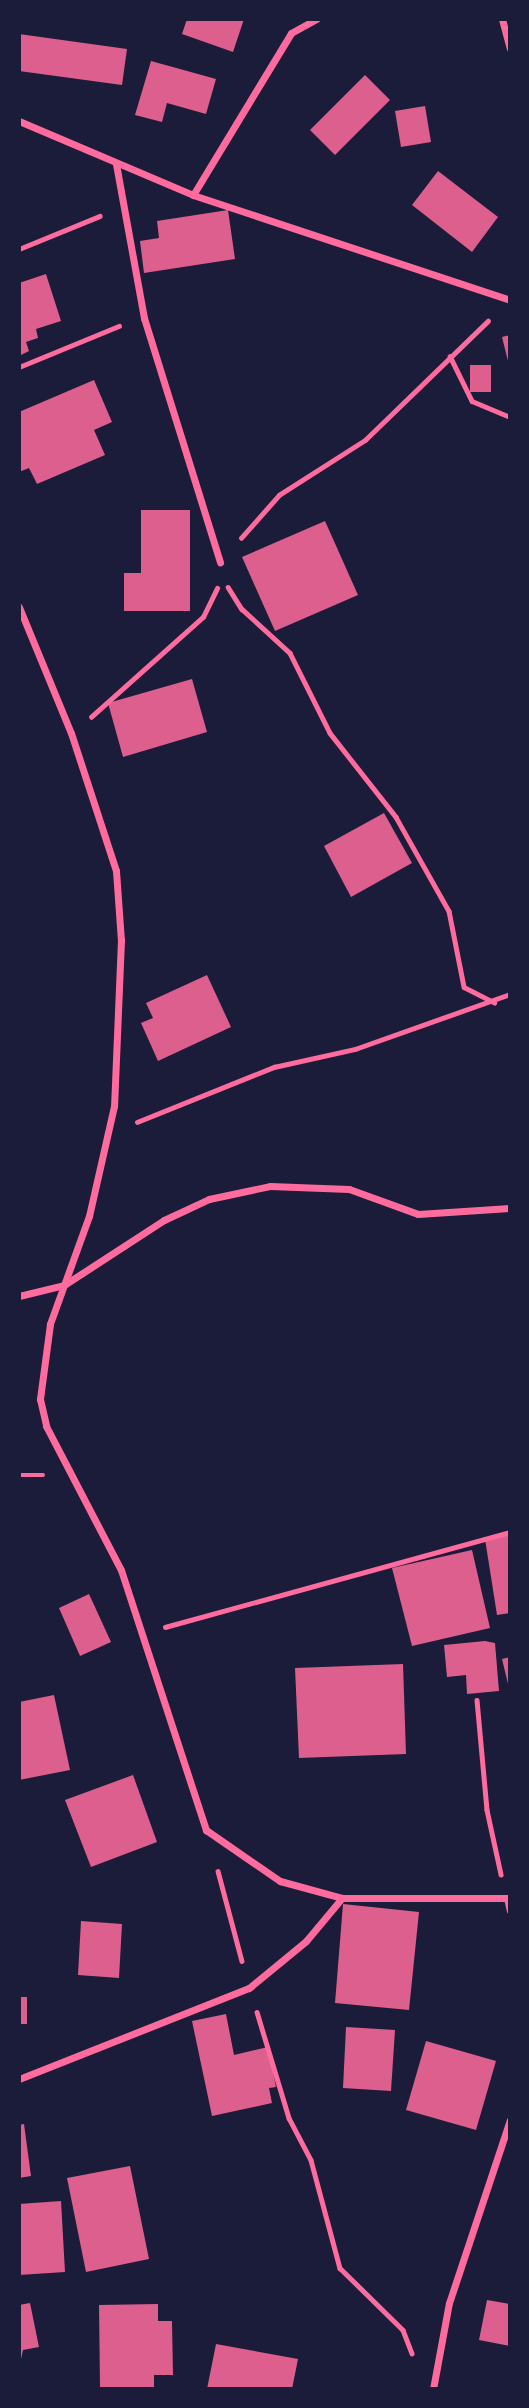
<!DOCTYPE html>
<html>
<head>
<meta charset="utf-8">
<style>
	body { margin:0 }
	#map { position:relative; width:529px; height:2408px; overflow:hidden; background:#1b1b3a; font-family:Mulish,sans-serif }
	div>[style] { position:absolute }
	.building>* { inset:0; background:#dd5f8e }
	.path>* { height:4.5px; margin:-2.25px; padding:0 2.25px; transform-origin:2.25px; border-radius:2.25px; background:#ff6b9d }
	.minor>* { height:7px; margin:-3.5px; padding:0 3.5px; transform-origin:3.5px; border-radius:3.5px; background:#ff6b9d }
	span { translate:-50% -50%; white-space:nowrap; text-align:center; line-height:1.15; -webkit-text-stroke:5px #1b1b3a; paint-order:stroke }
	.frame { position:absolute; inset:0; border:21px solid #1b1b3a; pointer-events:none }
</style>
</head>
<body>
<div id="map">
	<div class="building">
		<div style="clip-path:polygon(187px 19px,244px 19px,233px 52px,182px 34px)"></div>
		<div style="clip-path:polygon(19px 34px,127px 49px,122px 85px,19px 71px)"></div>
		<div style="clip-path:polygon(151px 61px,216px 79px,206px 114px,167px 103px,162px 122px,135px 115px)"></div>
		<div style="clip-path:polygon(365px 75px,390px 100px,335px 155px,310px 130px)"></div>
		<div style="clip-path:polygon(425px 106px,431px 142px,401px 147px,395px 111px)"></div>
		<div style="clip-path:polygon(438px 171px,498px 217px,472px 252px,412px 205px)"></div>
		<div style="clip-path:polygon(228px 210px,235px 259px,144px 273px,140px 241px,159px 238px,157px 221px)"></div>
		<div style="clip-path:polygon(46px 274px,61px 321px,36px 329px,38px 338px,26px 342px,29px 351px,19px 356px,19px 283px)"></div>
		<div style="clip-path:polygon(510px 335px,510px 365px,509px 365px,502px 337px)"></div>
		<div style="clip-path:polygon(470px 365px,491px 365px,491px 392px,470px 392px)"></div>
		<div style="clip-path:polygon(94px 380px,112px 422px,94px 430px,105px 455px,37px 484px,29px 468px,19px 472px,19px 412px)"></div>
		<div style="clip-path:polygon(141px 510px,190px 510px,190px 611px,124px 611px,124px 573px,141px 573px)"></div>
		<div style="clip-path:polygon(325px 521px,358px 595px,275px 631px,242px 557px)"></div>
		<div style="clip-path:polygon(192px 679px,207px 732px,123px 757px,108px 703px)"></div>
		<div style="clip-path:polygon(384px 813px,412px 863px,351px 897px,324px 846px)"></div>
		<div style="clip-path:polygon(207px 975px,231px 1027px,158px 1061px,141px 1023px,153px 1018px,146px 1003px)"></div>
		<div style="clip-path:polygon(510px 1535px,510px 1613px,497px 1615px,485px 1539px)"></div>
		<div style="clip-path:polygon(472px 1550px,490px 1628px,412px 1646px,392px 1568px)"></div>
		<div style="clip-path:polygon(89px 1594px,111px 1642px,80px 1656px,59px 1608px)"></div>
		<div style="clip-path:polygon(485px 1641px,495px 1643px,499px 1691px,467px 1694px,466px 1675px,447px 1677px,444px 1645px)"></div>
		<div style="clip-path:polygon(510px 1657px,510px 1688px,509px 1688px,502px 1659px)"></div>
		<div style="clip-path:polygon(403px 1664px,406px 1754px,299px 1758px,295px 1668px)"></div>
		<div style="clip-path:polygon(54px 1695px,70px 1770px,19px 1780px,19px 1702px)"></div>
		<div style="clip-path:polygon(133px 1775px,157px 1842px,91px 1867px,65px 1800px)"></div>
		<div style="clip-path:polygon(343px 1904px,419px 1912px,409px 2010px,335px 2003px)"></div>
		<div style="clip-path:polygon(81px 1921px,122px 1924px,119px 1978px,78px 1975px)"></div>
		<div style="clip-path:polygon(19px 1997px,27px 1997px,27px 2024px,19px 2024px)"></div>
		<div style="clip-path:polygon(226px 2014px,234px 2055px,268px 2047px,276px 2087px,269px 2088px,272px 2103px,212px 2116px,192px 2021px)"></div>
		<div style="clip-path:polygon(346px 2027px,395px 2030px,391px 2091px,343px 2088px)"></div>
		<div style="clip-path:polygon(426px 2041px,496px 2061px,476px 2130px,406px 2110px)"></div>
		<div style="clip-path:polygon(24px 2124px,31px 2176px,19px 2178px,19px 2125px)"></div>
		<div style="clip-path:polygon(130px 2166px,149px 2259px,86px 2272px,67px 2178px)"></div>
		<div style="clip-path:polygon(61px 2201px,65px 2272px,19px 2275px,19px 2204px)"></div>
		<div style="clip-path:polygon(487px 2300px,510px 2304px,510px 2346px,479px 2340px)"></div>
		<div style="clip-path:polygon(30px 2303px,39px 2347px,23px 2350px,19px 2368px,19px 2305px)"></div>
		<div style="clip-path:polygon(158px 2304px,158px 2321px,172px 2321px,173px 2375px,154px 2375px,154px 2387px,100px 2387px,99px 2305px)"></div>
		<div style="clip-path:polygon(216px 2344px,298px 2359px,292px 2389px,207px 2389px)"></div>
	</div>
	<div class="path">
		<div style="left:19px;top:249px;width:87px;rotate:-22.2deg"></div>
		<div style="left:450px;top:356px;width:50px;rotate:63.9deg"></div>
		<div style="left:472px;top:401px;width:41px;rotate:22.8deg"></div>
		<div style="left:19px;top:367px;width:108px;rotate:-22.3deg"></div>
		<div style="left:241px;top:538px;width:57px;rotate:-48.5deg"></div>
		<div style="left:279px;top:495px;width:102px;rotate:-32.6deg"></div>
		<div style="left:365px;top:440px;width:171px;rotate:-44.1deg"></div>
		<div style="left:228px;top:587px;width:26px;rotate:58deg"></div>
		<div style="left:242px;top:609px;width:65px;rotate:42.5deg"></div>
		<div style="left:290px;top:653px;width:89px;rotate:63.4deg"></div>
		<div style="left:330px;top:733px;width:107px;rotate:51.8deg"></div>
		<div style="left:396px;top:817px;width:108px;rotate:60.6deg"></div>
		<div style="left:449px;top:911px;width:77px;rotate:78.8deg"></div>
		<div style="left:464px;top:987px;width:34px;rotate:27deg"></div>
		<div style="left:91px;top:717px;width:150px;rotate:-41.8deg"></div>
		<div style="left:203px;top:617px;width:32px;rotate:-64deg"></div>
		<div style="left:137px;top:1122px;width:148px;rotate:-21.9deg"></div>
		<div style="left:274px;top:1067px;width:83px;rotate:-12.5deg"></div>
		<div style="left:355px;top:1049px;width:164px;rotate:-19.5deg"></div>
		<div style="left:19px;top:1475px;width:24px"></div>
		<div style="left:165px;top:1627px;width:358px;rotate:-15.4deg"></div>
		<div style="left:477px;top:1700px;width:110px;rotate:84.8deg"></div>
		<div style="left:487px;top:1810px;width:66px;rotate:77.7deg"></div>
		<div style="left:218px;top:1871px;width:93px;rotate:75.1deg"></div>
		<div style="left:257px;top:2012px;width:111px;rotate:73.2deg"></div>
		<div style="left:289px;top:2118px;width:47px;rotate:62.4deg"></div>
		<div style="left:311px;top:2160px;width:112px;rotate:75deg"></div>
		<div style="left:340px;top:2268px;width:88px;rotate:44.5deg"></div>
		<div style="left:403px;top:2330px;width:25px;rotate:69deg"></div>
	</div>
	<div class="minor">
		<div style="left:502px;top:19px;width:30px;rotate:75deg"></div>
		<div style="left:19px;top:121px;width:189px;rotate:23deg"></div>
		<div style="left:193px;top:195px;width:334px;rotate:18.3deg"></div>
		<div style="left:116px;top:164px;width:157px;rotate:79.7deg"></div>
		<div style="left:144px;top:318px;width:256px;rotate:72.7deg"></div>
		<div style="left:193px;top:195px;width:189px;rotate:-58.8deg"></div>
		<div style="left:291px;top:33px;width:29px;rotate:-29deg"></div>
		<div style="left:19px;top:607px;width:136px;rotate:67.6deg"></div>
		<div style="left:71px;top:733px;width:145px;rotate:71.9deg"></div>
		<div style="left:116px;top:871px;width:69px;rotate:85.9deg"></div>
		<div style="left:121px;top:940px;width:166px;rotate:92.4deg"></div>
		<div style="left:114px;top:1106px;width:113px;rotate:102.8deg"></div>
		<div style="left:89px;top:1216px;width:115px;rotate:109.9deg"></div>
		<div style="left:50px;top:1324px;width:76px;rotate:97.6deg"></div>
		<div style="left:40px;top:1399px;width:28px;rotate:77deg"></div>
		<div style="left:46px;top:1426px;width:162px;rotate:62.5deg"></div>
		<div style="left:121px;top:1570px;width:274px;rotate:71.9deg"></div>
		<div style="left:206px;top:1830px;width:90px;rotate:34.6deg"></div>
		<div style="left:280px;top:1881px;width:64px;rotate:15.3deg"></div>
		<div style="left:342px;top:1898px;width:168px"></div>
		<div style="left:19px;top:1296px;width:46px;rotate:-13.7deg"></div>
		<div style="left:64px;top:1285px;width:119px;rotate:-33deg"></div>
		<div style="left:164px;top:1220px;width:50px;rotate:-25deg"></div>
		<div style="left:209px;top:1199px;width:62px;rotate:-12deg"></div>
		<div style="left:270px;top:1186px;width:79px;rotate:2.2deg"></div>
		<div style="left:349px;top:1189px;width:73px;rotate:19.9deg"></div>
		<div style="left:418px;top:1214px;width:92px;rotate:-3.7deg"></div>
		<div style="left:507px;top:1898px;width:13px;rotate:77deg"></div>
		<div style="left:19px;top:2079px;width:247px;rotate:-21.6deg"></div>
		<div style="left:249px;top:1988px;width:74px;rotate:-39.5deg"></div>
		<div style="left:306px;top:1941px;width:56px;rotate:-50.1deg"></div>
		<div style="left:433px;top:2389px;width:87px;rotate:-79.5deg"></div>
		<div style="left:449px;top:2303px;width:193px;rotate:-71.6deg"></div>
	</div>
	<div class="frame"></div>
</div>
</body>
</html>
